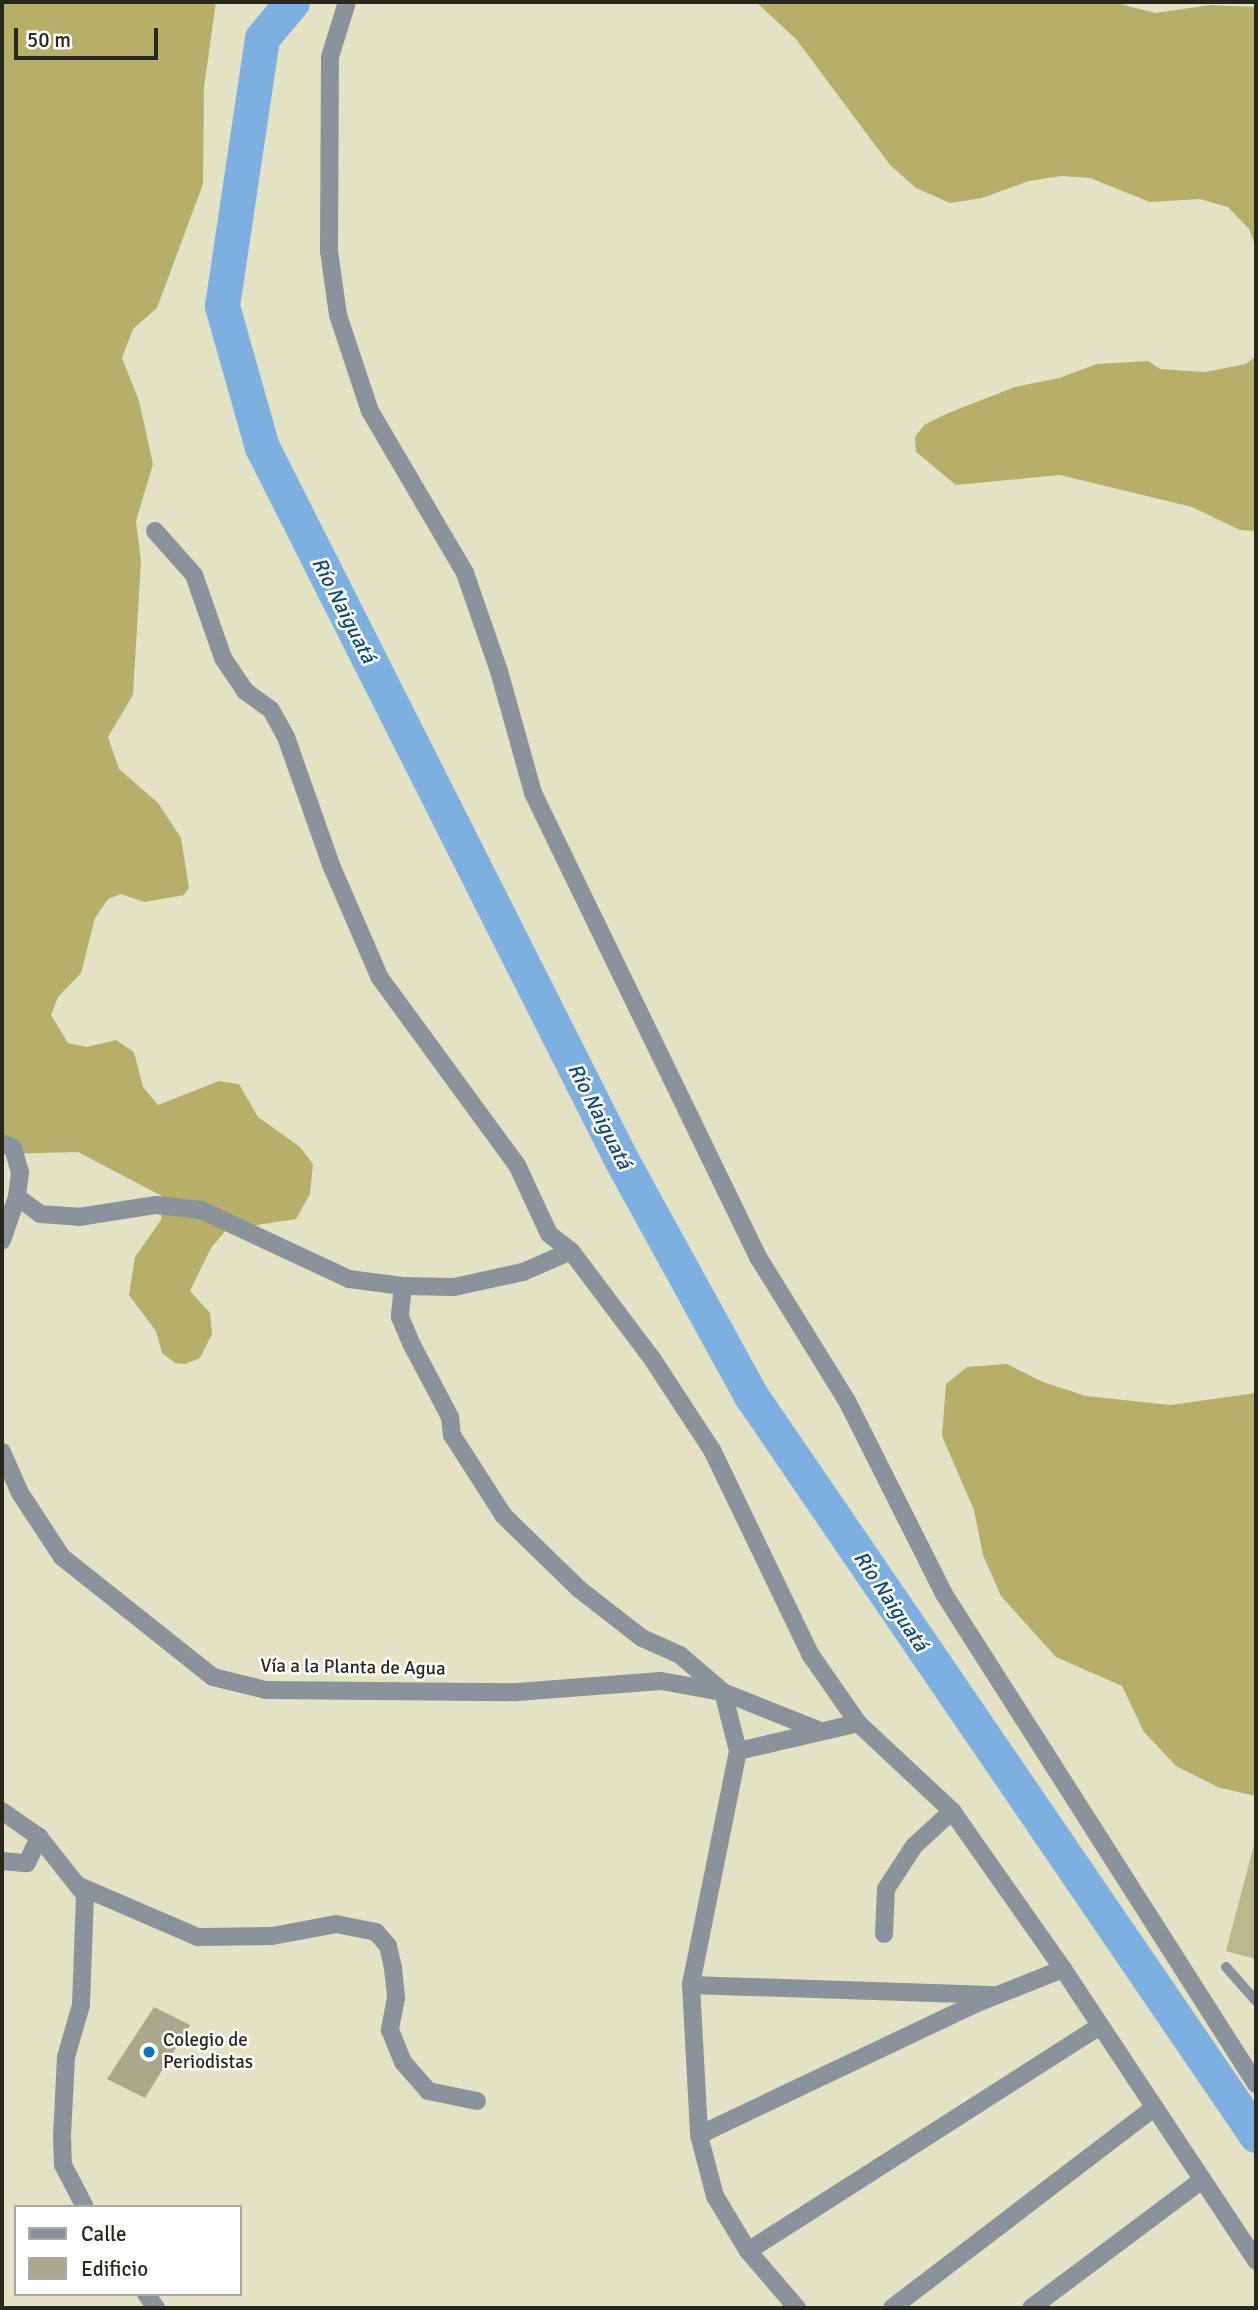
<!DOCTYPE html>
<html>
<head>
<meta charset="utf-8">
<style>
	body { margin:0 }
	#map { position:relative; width:1258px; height:2310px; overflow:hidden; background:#e4e2c5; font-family:Signika,sans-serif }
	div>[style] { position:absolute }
	.green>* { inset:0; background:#bbb88f }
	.forest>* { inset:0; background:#b5af6a }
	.river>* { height:35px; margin:-17.5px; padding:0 17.5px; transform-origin:17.5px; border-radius:17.5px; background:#7db0e1 }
	.building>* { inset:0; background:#a9a78c }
	.lane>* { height:10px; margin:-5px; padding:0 5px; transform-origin:5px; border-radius:5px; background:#8a939c }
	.street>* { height:18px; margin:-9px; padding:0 9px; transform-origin:9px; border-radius:9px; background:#8a939c }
	.dots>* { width:19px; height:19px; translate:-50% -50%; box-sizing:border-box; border:4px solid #fff; border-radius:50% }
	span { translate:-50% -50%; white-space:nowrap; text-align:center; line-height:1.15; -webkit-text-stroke:5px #fff; paint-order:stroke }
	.street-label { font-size:19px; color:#29281d }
	.poi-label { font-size:19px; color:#29281d }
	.left { translate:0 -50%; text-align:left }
	.water-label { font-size:21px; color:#104977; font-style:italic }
	.frame { position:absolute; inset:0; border:4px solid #29281d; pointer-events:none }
	.legend { position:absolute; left:14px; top:2205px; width:228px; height:91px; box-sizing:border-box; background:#fff; border:2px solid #a9a9a5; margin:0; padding:9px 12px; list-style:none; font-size:21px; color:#29281d }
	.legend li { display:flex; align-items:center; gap:14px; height:35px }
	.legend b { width:35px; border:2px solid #a9a9a5 }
	.scale { position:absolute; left:14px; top:28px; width:144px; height:32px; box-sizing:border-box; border:4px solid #29281d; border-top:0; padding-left:9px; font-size:21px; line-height:24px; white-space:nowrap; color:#29281d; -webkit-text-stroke:5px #fff; paint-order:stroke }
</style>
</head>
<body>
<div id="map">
	<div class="green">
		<div style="clip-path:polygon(1256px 1837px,1256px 1959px,1226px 1951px)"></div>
	</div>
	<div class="forest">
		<div style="clip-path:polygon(2px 2px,216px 2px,204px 87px,203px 184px,157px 308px,133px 329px,122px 358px,139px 401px,153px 464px,136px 521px,141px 561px,133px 695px,108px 737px,119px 769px,158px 803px,181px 838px,189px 888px,184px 895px,144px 902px,121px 894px,108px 899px,95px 918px,81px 973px,58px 997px,51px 1015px,68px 1043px,87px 1047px,116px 1040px,134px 1052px,143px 1087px,158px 1105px,219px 1081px,239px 1084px,258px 1117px,300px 1147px,313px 1164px,310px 1194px,296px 1219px,226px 1230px,211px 1248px,190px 1291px,210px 1313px,212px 1334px,200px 1358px,185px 1364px,175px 1363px,162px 1353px,156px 1331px,129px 1295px,135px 1257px,161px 1220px,162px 1196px,78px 1152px,2px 1154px)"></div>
		<div style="clip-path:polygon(756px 2px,1113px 2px,1155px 13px,1210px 5px,1256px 7px,1256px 247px,1249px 229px,1228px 207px,1200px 199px,1150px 202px,1090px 178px,1061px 176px,1029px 181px,982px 198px,950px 203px,916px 188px,890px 165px,796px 39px)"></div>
		<div style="clip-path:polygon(1256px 356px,1256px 531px,1240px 530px,1192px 507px,1060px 475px,956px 485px,916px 452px,915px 437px,924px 425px,948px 413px,1015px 387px,1059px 378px,1097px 364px,1148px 361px,1160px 369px,1205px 372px,1246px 364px)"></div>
		<div style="clip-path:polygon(1007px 1364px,1043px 1382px,1086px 1396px,1170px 1405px,1256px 1393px,1256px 1796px,1220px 1788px,1176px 1766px,1144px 1732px,1122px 1686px,1056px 1657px,1001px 1596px,983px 1555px,974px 1510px,942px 1436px,946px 1384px,967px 1367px)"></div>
	</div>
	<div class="river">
		<div style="left:292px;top:2px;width:47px;rotate:129.8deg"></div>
		<div style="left:262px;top:38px;width:271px;rotate:98.5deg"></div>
		<div style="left:222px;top:306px;width:147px;rotate:74.2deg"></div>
		<div style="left:262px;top:447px;width:800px;rotate:63.24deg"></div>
		<div style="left:622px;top:1161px;width:269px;rotate:61.2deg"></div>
		<div style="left:752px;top:1397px;width:894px;rotate:55.67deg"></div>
	</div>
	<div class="building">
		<div style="clip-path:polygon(154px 2007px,190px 2025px,145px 2098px,107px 2079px)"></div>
	</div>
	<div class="lane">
		<div style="left:1226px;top:1967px;width:45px;rotate:48.6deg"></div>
	</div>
	<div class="street">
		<div style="left:347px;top:2px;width:58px;rotate:107.2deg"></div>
		<div style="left:330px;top:57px;width:194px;rotate:90.3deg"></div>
		<div style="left:329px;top:251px;width:65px;rotate:82deg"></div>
		<div style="left:338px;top:315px;width:101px;rotate:71.6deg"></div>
		<div style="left:370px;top:411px;width:188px;rotate:59.6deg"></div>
		<div style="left:465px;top:573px;width:104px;rotate:70.9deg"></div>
		<div style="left:499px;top:671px;width:127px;rotate:74.4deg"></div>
		<div style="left:533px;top:793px;width:516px;rotate:64.13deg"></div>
		<div style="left:758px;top:1257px;width:169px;rotate:58.3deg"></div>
		<div style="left:847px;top:1401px;width:216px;rotate:63.3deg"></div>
		<div style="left:944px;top:1594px;width:581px;rotate:57.51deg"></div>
		<div style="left:155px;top:531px;width:59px;rotate:48.4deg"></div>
		<div style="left:194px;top:575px;width:88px;rotate:70.7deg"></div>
		<div style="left:223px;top:658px;width:40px;rotate:56deg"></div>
		<div style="left:245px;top:691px;width:32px;rotate:36deg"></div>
		<div style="left:271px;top:710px;width:31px;rotate:61deg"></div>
		<div style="left:286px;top:737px;width:136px;rotate:70.6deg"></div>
		<div style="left:331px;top:865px;width:123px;rotate:66.6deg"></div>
		<div style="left:380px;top:978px;width:232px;rotate:53.8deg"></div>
		<div style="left:517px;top:1165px;width:76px;rotate:65.1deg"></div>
		<div style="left:549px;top:1234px;width:28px;rotate:38deg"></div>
		<div style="left:2px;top:1143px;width:12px;rotate:24deg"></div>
		<div style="left:13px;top:1148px;width:25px;rotate:74deg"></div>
		<div style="left:20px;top:1172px;width:25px;rotate:97deg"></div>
		<div style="left:17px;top:1197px;width:46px;rotate:109.2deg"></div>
		<div style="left:17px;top:1197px;width:29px;rotate:36deg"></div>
		<div style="left:40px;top:1214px;width:39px;rotate:4deg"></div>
		<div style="left:79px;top:1217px;width:78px;rotate:-8.9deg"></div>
		<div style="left:156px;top:1205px;width:45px;rotate:6.3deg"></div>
		<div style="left:201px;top:1210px;width:163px;rotate:25deg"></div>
		<div style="left:349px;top:1279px;width:54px;rotate:7.4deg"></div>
		<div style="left:403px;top:1286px;width:51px;rotate:1.1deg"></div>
		<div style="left:454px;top:1287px;width:71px;rotate:-12.3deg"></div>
		<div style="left:523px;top:1272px;width:52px;rotate:-23.6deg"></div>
		<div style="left:571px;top:1251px;width:136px;rotate:53deg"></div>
		<div style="left:653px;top:1360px;width:108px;rotate:56.8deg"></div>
		<div style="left:712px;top:1450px;width:226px;rotate:64.3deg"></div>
		<div style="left:810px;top:1654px;width:84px;rotate:55.2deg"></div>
		<div style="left:858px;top:1723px;width:129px;rotate:43.1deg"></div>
		<div style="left:952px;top:1811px;width:193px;rotate:54.9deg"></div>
		<div style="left:1063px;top:1969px;width:350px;rotate:56.5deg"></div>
		<div style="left:403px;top:1286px;width:31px;rotate:96deg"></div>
		<div style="left:400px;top:1317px;width:30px;rotate:67deg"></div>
		<div style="left:412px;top:1345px;width:81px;rotate:62.2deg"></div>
		<div style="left:450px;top:1417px;width:18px;rotate:84deg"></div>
		<div style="left:452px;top:1435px;width:96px;rotate:57.3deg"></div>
		<div style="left:504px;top:1516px;width:105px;rotate:44.2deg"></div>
		<div style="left:579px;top:1589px;width:80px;rotate:37.9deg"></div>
		<div style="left:642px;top:1638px;width:42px;rotate:24.1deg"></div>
		<div style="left:680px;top:1655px;width:57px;rotate:40.7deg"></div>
		<div style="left:723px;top:1692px;width:102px;rotate:21.8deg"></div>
		<div style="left:2px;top:1452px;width:45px;rotate:66.3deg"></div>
		<div style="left:20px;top:1493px;width:77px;rotate:56.7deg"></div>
		<div style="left:62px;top:1557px;width:193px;rotate:38.5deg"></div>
		<div style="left:213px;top:1677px;width:55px;rotate:13.8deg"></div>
		<div style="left:266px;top:1690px;width:251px;rotate:0.5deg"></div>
		<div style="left:517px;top:1692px;width:144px;rotate:-4.4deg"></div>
		<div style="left:661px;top:1681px;width:63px;rotate:10.1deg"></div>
		<div style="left:723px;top:1692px;width:61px;rotate:75.7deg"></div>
		<div style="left:738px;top:1751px;width:239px;rotate:101.4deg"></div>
		<div style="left:691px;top:1985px;width:150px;rotate:86.9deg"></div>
		<div style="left:699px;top:2135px;width:63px;rotate:75.3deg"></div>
		<div style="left:715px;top:2196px;width:64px;rotate:59deg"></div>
		<div style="left:748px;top:2251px;width:75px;rotate:49.3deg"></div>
		<div style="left:738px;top:1751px;width:123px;rotate:-13.1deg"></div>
		<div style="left:2px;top:1811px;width:45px;rotate:35.1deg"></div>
		<div style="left:39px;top:1837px;width:74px;rotate:51.6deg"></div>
		<div style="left:85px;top:1895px;width:110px;rotate:92.1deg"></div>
		<div style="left:81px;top:2005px;width:54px;rotate:106.1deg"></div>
		<div style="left:66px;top:2057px;width:80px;rotate:92.9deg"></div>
		<div style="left:62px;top:2137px;width:28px;rotate:88deg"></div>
		<div style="left:63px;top:2165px;width:47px;rotate:62.4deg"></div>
		<div style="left:2px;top:1861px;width:25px;rotate:5deg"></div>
		<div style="left:27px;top:1863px;width:29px;rotate:-65deg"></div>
		<div style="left:77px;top:1885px;width:132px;rotate:23.3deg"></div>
		<div style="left:198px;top:1937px;width:74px;rotate:-0.8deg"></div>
		<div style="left:272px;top:1936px;width:65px;rotate:-10.6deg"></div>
		<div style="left:336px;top:1924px;width:41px;rotate:11.3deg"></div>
		<div style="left:376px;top:1932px;width:18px;rotate:49deg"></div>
		<div style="left:388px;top:1946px;width:23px;rotate:77deg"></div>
		<div style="left:393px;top:1968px;width:30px;rotate:84deg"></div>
		<div style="left:396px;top:1998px;width:33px;rotate:101deg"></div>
		<div style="left:390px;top:2030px;width:35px;rotate:68deg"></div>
		<div style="left:403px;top:2062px;width:38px;rotate:49deg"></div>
		<div style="left:428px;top:2091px;width:50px;rotate:11.5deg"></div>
		<div style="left:884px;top:1934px;width:45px;rotate:-87.5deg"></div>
		<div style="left:886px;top:1889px;width:51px;rotate:-56.9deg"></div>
		<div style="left:914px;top:1846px;width:52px;rotate:-42.6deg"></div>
		<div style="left:691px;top:1985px;width:301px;rotate:1.9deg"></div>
		<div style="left:699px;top:2135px;width:306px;rotate:-25.4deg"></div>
		<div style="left:975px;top:2004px;width:95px;rotate:-21.7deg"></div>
		<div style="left:748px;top:2251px;width:418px;rotate:-32.6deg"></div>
		<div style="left:146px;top:2294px;width:17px;rotate:54deg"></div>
		<div style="left:892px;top:2308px;width:330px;rotate:-37.4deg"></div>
		<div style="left:1031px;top:2308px;width:214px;rotate:-36.8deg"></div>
	</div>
	<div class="dots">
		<div style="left:149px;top:2052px;background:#0e74bf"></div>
	</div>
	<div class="street-label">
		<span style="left:353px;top:1668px;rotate:1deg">Vía a la Planta de Agua</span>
	</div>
	<div class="poi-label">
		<span class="left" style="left:163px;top:2052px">Colegio de<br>Periodistas</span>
	</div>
	<div class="water-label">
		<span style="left:344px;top:610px;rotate:63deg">Río Naiguatá</span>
		<span style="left:600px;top:1116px;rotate:63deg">Río Naiguatá</span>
		<span style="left:891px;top:1601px;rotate:56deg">Río Naiguatá</span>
	</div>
	<div class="frame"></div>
	<ul class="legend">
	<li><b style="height:9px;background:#8a939c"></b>Calle</li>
	<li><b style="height:19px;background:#a9a78c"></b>Edificio</li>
	</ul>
	<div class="scale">50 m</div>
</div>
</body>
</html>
